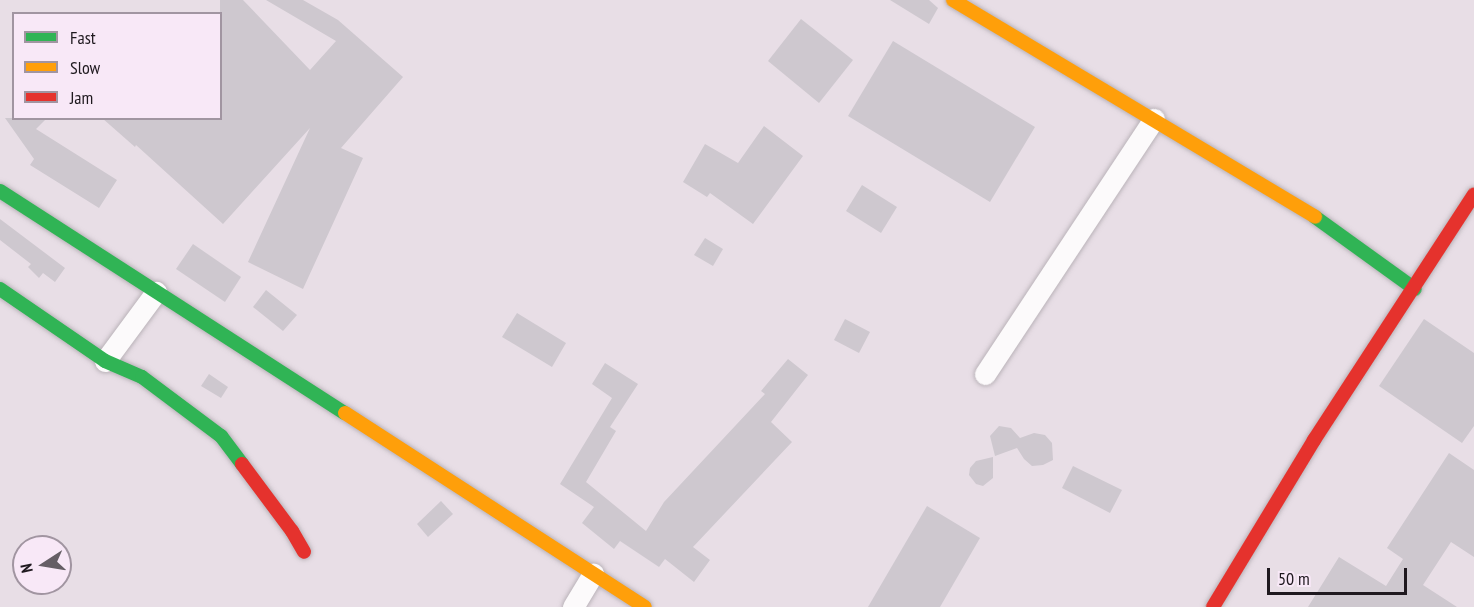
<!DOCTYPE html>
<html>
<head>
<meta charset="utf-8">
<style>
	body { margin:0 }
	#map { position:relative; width:1474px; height:607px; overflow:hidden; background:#e8dee6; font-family:"PT Sans Narrow",sans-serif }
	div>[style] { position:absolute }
	.building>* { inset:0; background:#cec8cf }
	.roads { filter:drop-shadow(0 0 2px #bab3b9) drop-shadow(0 0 2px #bab3b9) }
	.street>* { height:21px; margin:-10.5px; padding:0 10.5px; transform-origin:10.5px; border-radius:10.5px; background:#fcfafb }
	.fast>* { height:14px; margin:-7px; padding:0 7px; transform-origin:7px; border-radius:7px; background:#30b455 }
	.slow>* { height:14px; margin:-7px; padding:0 7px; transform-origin:7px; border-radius:7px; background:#ff9f0a }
	.jam>* { height:14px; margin:-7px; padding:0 7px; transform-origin:7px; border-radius:7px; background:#e5322d }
	span { translate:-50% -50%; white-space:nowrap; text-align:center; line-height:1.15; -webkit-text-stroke:4.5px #f8e8f7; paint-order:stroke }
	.legend { position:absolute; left:12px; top:12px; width:210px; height:108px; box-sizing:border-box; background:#f8e8f7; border:2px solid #a195a1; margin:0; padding:8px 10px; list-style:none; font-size:18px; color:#1f191f }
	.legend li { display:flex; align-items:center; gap:12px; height:30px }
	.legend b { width:30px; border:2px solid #a195a1 }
	.north { position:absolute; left:12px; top:535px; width:60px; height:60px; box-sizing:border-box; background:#f8e8f7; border:2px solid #a195a1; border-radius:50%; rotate:258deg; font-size:16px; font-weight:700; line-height:24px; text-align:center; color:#1f191f }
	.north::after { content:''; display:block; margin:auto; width:21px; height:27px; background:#655e65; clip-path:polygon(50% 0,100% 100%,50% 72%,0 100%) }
	.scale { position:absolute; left:1267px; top:568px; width:140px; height:27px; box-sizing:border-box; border:3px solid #1f191f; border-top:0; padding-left:8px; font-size:18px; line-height:21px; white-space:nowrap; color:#1f191f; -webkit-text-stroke:4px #f8e8f7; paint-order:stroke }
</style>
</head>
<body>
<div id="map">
	<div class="building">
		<div style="clip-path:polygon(220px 0,243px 0,310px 70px,336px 41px,266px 0,303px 0,338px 20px,403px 77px,341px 148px,363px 158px,303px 289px,248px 262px,310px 128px,223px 224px,136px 145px,135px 147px,102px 118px,220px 118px)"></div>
		<div style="clip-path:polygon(890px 0,929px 0,938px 8px,929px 24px)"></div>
		<div style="clip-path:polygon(801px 19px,853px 60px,819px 103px,768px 61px)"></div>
		<div style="clip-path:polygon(893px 41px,1035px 127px,990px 202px,848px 116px)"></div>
		<div style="clip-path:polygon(5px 118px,47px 118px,36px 129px,117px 180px,99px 208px,30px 165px,34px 159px)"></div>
		<div style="clip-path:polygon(764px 126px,803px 156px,753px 224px,710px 193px,707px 197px,683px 182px,705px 144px,738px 163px)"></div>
		<div style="clip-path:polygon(862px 185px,897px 207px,881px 233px,846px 211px)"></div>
		<div style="clip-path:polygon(0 219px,65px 268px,55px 282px,43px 273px,39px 278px,28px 267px,31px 264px,0 240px)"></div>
		<div style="clip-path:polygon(705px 238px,723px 249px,713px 266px,694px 255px)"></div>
		<div style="clip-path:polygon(193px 244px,241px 277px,225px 302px,176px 269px)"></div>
		<div style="clip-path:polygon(266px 290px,297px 315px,283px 331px,253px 307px)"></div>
		<div style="clip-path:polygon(517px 313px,566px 343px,552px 367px,502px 337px)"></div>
		<div style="clip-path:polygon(845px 319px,870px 332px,859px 353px,834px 340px)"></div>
		<div style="clip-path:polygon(1424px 319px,1474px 353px,1474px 426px,1462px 443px,1379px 386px)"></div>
		<div style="clip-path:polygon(788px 359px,808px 375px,771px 422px,792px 442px,693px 547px,710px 560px,694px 582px,665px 559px,659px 567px,620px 541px,614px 549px,582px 523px,594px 507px,560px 484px,612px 398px,592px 384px,605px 363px,638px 384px,610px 427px,616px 431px,586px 482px,646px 531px,664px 502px,765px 394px,761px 391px)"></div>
		<div style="clip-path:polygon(209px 374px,228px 387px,221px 398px,201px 386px)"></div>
		<div style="clip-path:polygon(999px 426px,1011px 428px,1020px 438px,1034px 433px,1045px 435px,1052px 443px,1053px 460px,1043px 465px,1032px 466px,1024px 459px,1017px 448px,995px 456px,990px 436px)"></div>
		<div style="clip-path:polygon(1449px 453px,1474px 470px,1474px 557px,1451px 542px,1423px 585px,1457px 607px,1308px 607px,1339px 557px,1386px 586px,1403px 559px,1387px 548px)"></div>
		<div style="clip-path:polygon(993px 457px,993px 478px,983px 486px,976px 484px,969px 475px,970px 468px,976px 461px)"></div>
		<div style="clip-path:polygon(1073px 466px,1122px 490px,1110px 513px,1062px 488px)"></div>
		<div style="clip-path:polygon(441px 501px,453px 514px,428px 537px,417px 524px)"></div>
		<div style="clip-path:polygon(927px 506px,980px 538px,940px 607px,868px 607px)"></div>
	</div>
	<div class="roads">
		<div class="street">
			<div style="left:105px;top:361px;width:86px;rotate:-53.5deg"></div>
			<div style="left:985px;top:374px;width:306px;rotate:-56.5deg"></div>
			<div style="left:573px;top:607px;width:39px;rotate:-59deg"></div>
		</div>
		<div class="fast">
			<div style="left:0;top:191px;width:410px;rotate:32.8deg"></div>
			<div style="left:1315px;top:217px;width:123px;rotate:35.8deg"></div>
			<div style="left:0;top:289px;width:127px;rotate:34.4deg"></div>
			<div style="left:105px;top:361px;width:40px;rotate:23.4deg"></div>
			<div style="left:142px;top:377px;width:99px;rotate:36.8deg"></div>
			<div style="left:221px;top:436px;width:35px;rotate:53deg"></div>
		</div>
		<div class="slow">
			<div style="left:953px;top:0;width:422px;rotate:30.9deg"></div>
			<div style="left:345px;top:413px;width:357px;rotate:32.9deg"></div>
		</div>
		<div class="jam">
			<div style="left:242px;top:464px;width:84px;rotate:53.3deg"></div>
			<div style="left:292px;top:531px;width:24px;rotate:60deg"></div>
			<div style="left:1213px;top:607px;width:195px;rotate:-58.8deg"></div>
			<div style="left:1314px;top:440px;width:293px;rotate:-56.9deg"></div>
		</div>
	</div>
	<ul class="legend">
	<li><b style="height:8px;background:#30b455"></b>Fast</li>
	<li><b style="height:8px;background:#ff9f0a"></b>Slow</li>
	<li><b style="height:8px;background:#e5322d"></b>Jam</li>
	</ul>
	<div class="north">N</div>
	<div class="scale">50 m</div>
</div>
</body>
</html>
